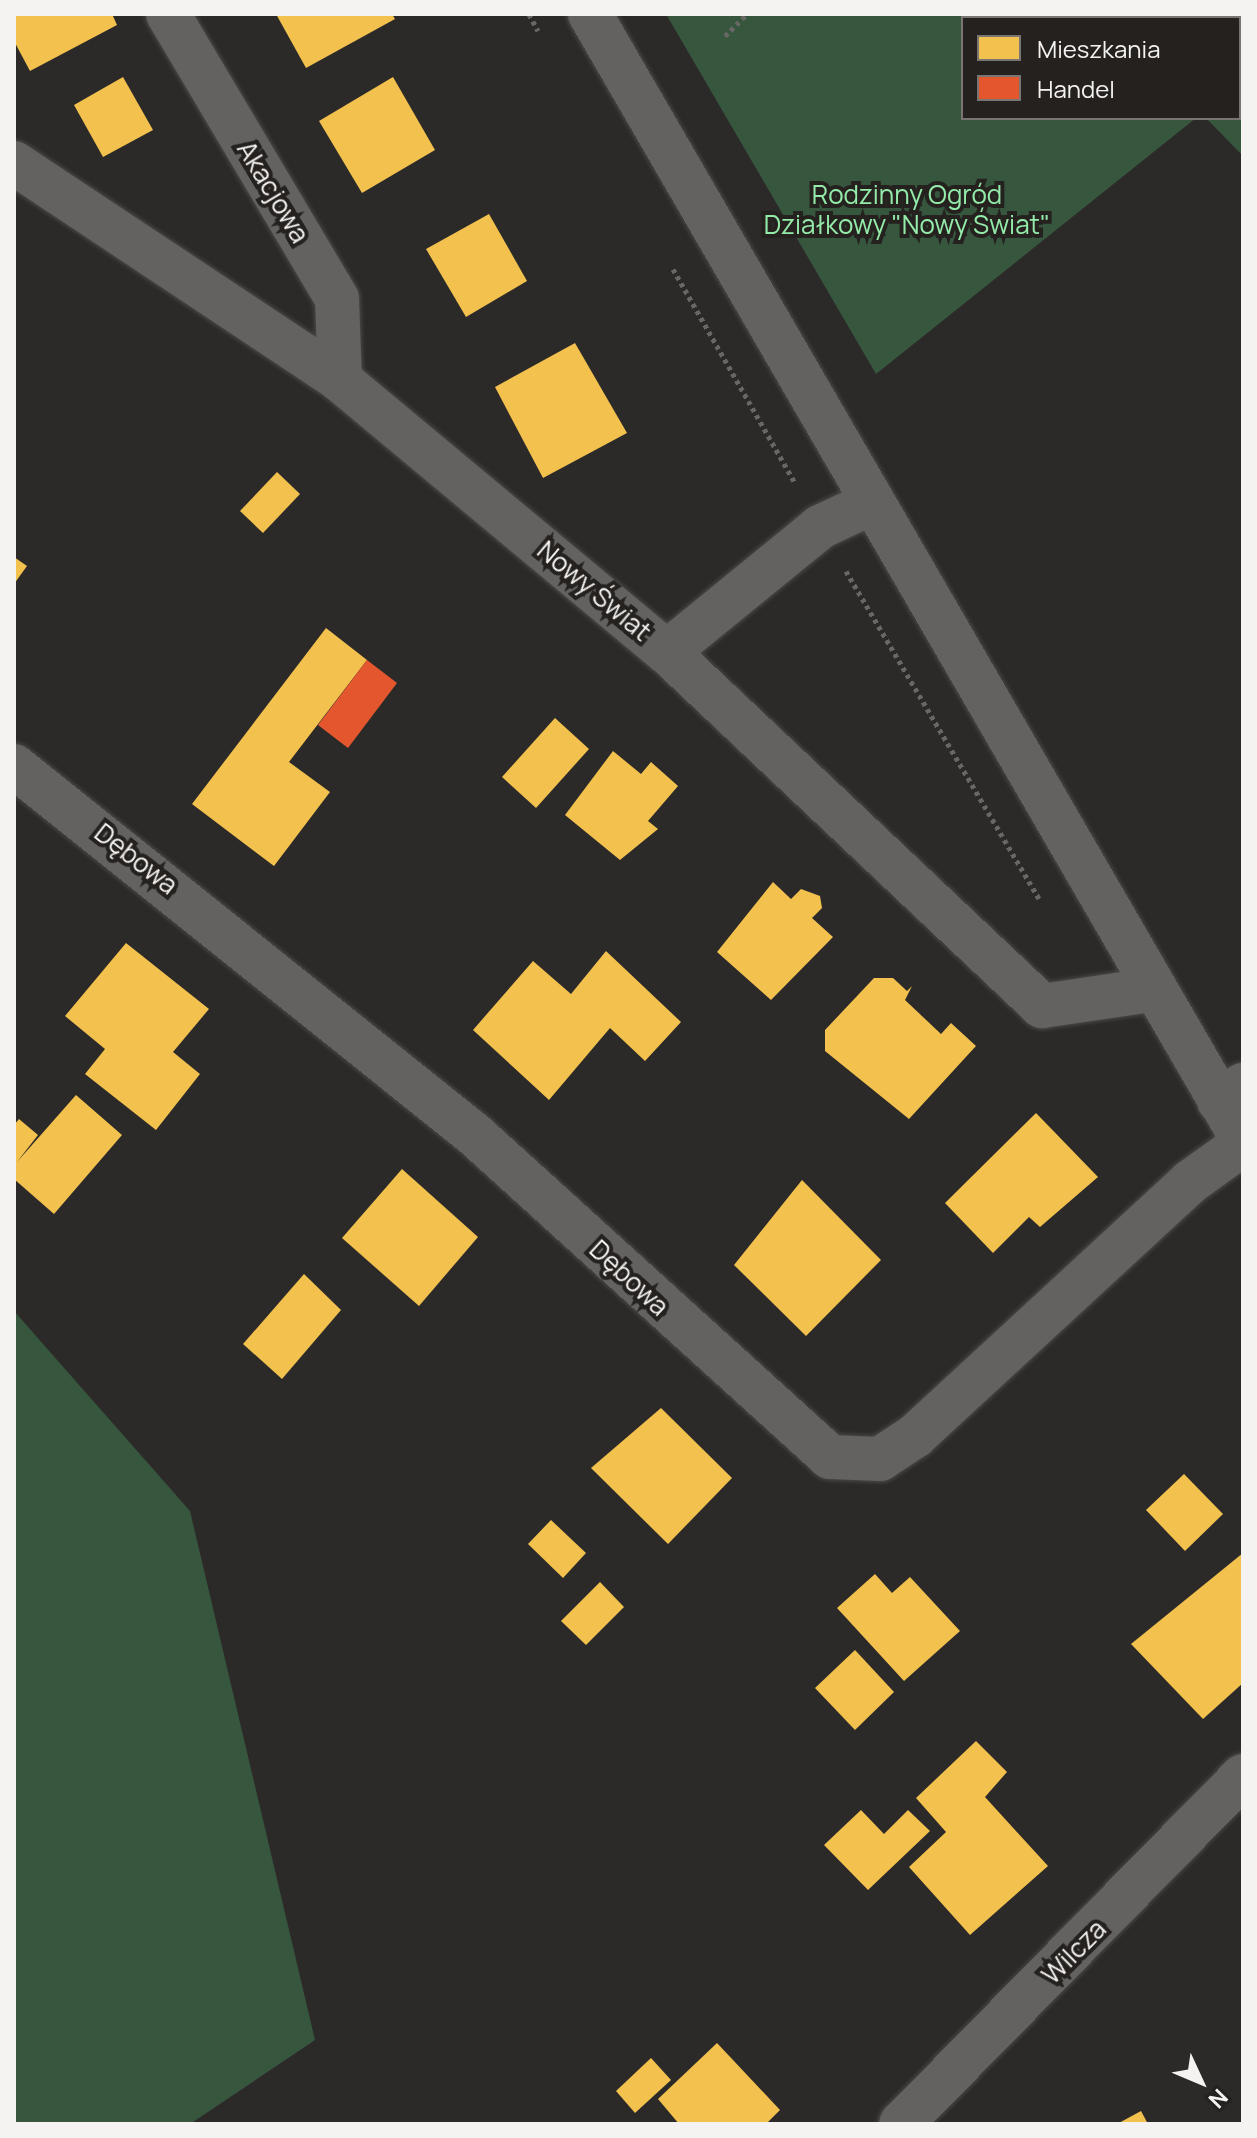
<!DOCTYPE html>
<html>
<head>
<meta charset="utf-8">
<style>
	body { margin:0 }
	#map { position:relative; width:1257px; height:2138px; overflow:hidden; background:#2c2a29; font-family:Manrope,sans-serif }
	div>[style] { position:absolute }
	.green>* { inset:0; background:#37563e }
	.homes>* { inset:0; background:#f2c14e }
	.shops>* { inset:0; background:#e4572e }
	.path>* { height:5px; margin-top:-2.5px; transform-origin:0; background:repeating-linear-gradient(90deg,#686766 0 4px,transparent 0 8px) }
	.roads { filter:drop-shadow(0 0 2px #4a4847) drop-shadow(0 0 2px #4a4847) }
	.street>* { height:44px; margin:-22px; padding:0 22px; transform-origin:22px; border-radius:22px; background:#636261 }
	.secondary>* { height:44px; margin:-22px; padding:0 22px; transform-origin:22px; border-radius:22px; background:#636261 }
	span { translate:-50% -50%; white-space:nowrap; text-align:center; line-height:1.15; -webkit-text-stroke:8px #24211f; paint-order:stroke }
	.street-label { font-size:26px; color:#f5f3f1 }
	.park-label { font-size:26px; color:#94eba9 }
	.frame { position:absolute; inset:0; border:16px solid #f5f3f1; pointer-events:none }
	.legend { position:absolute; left:961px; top:16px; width:280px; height:104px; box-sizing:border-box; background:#24211f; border:2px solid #787573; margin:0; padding:10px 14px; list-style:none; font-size:24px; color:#f5f3f1 }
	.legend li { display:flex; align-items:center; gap:16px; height:40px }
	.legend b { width:40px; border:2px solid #787573 }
	.north { position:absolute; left:1161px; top:2042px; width:80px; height:80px; -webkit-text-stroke:6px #24211f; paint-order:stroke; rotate:134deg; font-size:22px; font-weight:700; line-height:32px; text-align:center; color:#f5f3f1 }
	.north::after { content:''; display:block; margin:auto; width:28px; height:36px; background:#f5f3f1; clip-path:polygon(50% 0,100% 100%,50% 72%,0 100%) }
</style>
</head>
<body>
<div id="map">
	<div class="green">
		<div style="clip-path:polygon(666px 14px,1243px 14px,1243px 156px,1206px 118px,1239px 118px,1239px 18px,963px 18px,963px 118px,1196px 118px,876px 374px)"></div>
		<div style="clip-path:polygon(14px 1311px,190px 1511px,315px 2040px,190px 2124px,14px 2124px)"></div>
	</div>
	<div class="homes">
		<div style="clip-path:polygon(14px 14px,112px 14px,117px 25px,30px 71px,14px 41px)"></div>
		<div style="clip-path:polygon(276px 14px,392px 14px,395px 19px,306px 68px)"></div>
		<div style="clip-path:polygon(123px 77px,153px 130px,103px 157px,74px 105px)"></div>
		<div style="clip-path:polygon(393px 77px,435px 150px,362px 193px,319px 121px)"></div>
		<div style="clip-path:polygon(489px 214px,527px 281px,466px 317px,426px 249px)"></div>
		<div style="clip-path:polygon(575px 343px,627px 433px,543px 478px,495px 387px)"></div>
		<div style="clip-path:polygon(277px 472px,300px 494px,263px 533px,240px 511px)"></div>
		<div style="clip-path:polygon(14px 557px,27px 566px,14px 584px)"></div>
		<div style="clip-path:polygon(326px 628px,367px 660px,289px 762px,330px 792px,274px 866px,192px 804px)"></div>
		<div style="clip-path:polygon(555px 718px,589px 749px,536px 808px,502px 777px)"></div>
		<div style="clip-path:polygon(613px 751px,641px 774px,651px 762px,678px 786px,648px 821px,658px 829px,620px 860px,565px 815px)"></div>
		<div style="clip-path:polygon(773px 882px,791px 899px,801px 889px,820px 896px,822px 908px,812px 918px,833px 937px,771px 1000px,717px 952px)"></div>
		<div style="clip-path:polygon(126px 943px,209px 1009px,173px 1052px,200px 1074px,156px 1130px,85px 1074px,105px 1049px,65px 1016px)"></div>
		<div style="clip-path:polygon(606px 951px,681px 1022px,645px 1061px,610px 1028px,549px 1100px,473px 1030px,533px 961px,571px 994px)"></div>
		<div style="clip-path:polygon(874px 978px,893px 978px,907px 991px,912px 986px,905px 1000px,941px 1034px,951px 1023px,976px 1046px,909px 1119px,825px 1051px,825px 1030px)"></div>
		<div style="clip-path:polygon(76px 1095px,122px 1135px,54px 1214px,14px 1179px,14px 1125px,19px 1119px,38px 1135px,17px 1162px)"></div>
		<div style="clip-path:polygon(1036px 1113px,1098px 1177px,1040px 1227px,1029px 1217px,993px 1253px,945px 1203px)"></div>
		<div style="clip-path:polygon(402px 1169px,478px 1237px,419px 1306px,342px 1238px)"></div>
		<div style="clip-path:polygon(802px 1180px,881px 1260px,806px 1336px,734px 1265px)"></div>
		<div style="clip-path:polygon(304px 1274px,341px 1310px,282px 1379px,243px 1344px)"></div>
		<div style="clip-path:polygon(661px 1408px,732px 1478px,668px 1544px,591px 1468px)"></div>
		<div style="clip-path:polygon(1184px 1474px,1223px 1514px,1185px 1551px,1146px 1510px)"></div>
		<div style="clip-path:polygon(551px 1520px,586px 1553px,563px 1578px,528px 1544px)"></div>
		<div style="clip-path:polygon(1243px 1553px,1243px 1683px,1203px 1719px,1131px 1644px)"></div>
		<div style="clip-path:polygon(875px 1574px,892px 1593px,910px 1577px,960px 1631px,904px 1681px,837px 1608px)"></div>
		<div style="clip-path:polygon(600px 1582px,624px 1607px,586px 1645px,561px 1621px)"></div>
		<div style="clip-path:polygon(855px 1650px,894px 1692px,855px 1730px,815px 1688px)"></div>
		<div style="clip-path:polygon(976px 1741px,1007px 1772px,985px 1797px,1048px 1866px,970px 1935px,909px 1867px,946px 1832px,916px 1798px)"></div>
		<div style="clip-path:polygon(861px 1810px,884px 1834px,908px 1810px,930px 1831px,868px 1890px,824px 1845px)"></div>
		<div style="clip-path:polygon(717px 2043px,780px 2110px,766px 2124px,679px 2124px,658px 2099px)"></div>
		<div style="clip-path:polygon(651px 2058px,671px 2080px,635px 2113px,616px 2091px)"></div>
		<div style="clip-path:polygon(1141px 2111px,1148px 2124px,1117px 2124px)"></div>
	</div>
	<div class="shops">
		<div style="clip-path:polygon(367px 660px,397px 683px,348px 748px,318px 725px)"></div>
	</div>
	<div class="path">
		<div style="left:529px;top:14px;width:19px;rotate:62deg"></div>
		<div style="left:725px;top:36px;width:31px;rotate:-45deg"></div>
		<div style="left:1239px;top:53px;width:6px;rotate:-45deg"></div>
		<div style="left:673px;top:269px;width:246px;rotate:60.3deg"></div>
		<div style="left:846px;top:571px;width:382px;rotate:59.5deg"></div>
	</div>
	<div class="roads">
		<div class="street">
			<div style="left:168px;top:14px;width:331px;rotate:59.3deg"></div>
			<div style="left:337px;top:299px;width:81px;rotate:87.9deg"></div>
			<div style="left:14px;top:163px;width:392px;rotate:33.6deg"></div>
			<div style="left:340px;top:380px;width:425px;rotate:39.8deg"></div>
			<div style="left:667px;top:652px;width:516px;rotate:43.35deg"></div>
			<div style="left:1042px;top:1006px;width:109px;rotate:-8.4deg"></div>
			<div style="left:667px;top:652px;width:198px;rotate:-39.2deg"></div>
			<div style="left:820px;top:527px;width:54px;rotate:-25.1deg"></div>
			<div style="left:14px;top:766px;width:590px;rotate:38.67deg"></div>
			<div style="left:475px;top:1135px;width:479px;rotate:42.2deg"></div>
			<div style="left:830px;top:1457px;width:50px;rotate:2.3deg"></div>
			<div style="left:880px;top:1459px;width:42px;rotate:-33.3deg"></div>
			<div style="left:915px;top:1436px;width:374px;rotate:-42.7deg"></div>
			<div style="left:1190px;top:1182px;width:65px;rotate:-35.6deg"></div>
			<div style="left:1219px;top:1101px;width:29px;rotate:-34deg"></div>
			<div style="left:901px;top:2124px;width:488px;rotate:-45.5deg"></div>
		</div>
		<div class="secondary">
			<div style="left:590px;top:14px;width:1302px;rotate:59.89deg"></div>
		</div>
	</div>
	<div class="street-label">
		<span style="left:273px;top:192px;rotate:59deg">Akacjowa</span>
		<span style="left:594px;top:591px;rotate:40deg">Nowy Świat</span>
		<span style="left:136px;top:859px;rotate:38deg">Dębowa</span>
		<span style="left:629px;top:1278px;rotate:43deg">Dębowa</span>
		<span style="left:1074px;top:1952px;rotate:-45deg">Wilcza</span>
	</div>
	<div class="park-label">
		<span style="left:907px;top:210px">Rodzinny Ogród<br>Działkowy "Nowy Świat"</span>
	</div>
	<div class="frame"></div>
	<ul class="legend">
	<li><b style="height:22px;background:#f2c14e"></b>Mieszkania</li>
	<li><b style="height:22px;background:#e4572e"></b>Handel</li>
	</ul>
	<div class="north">N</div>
</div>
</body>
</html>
